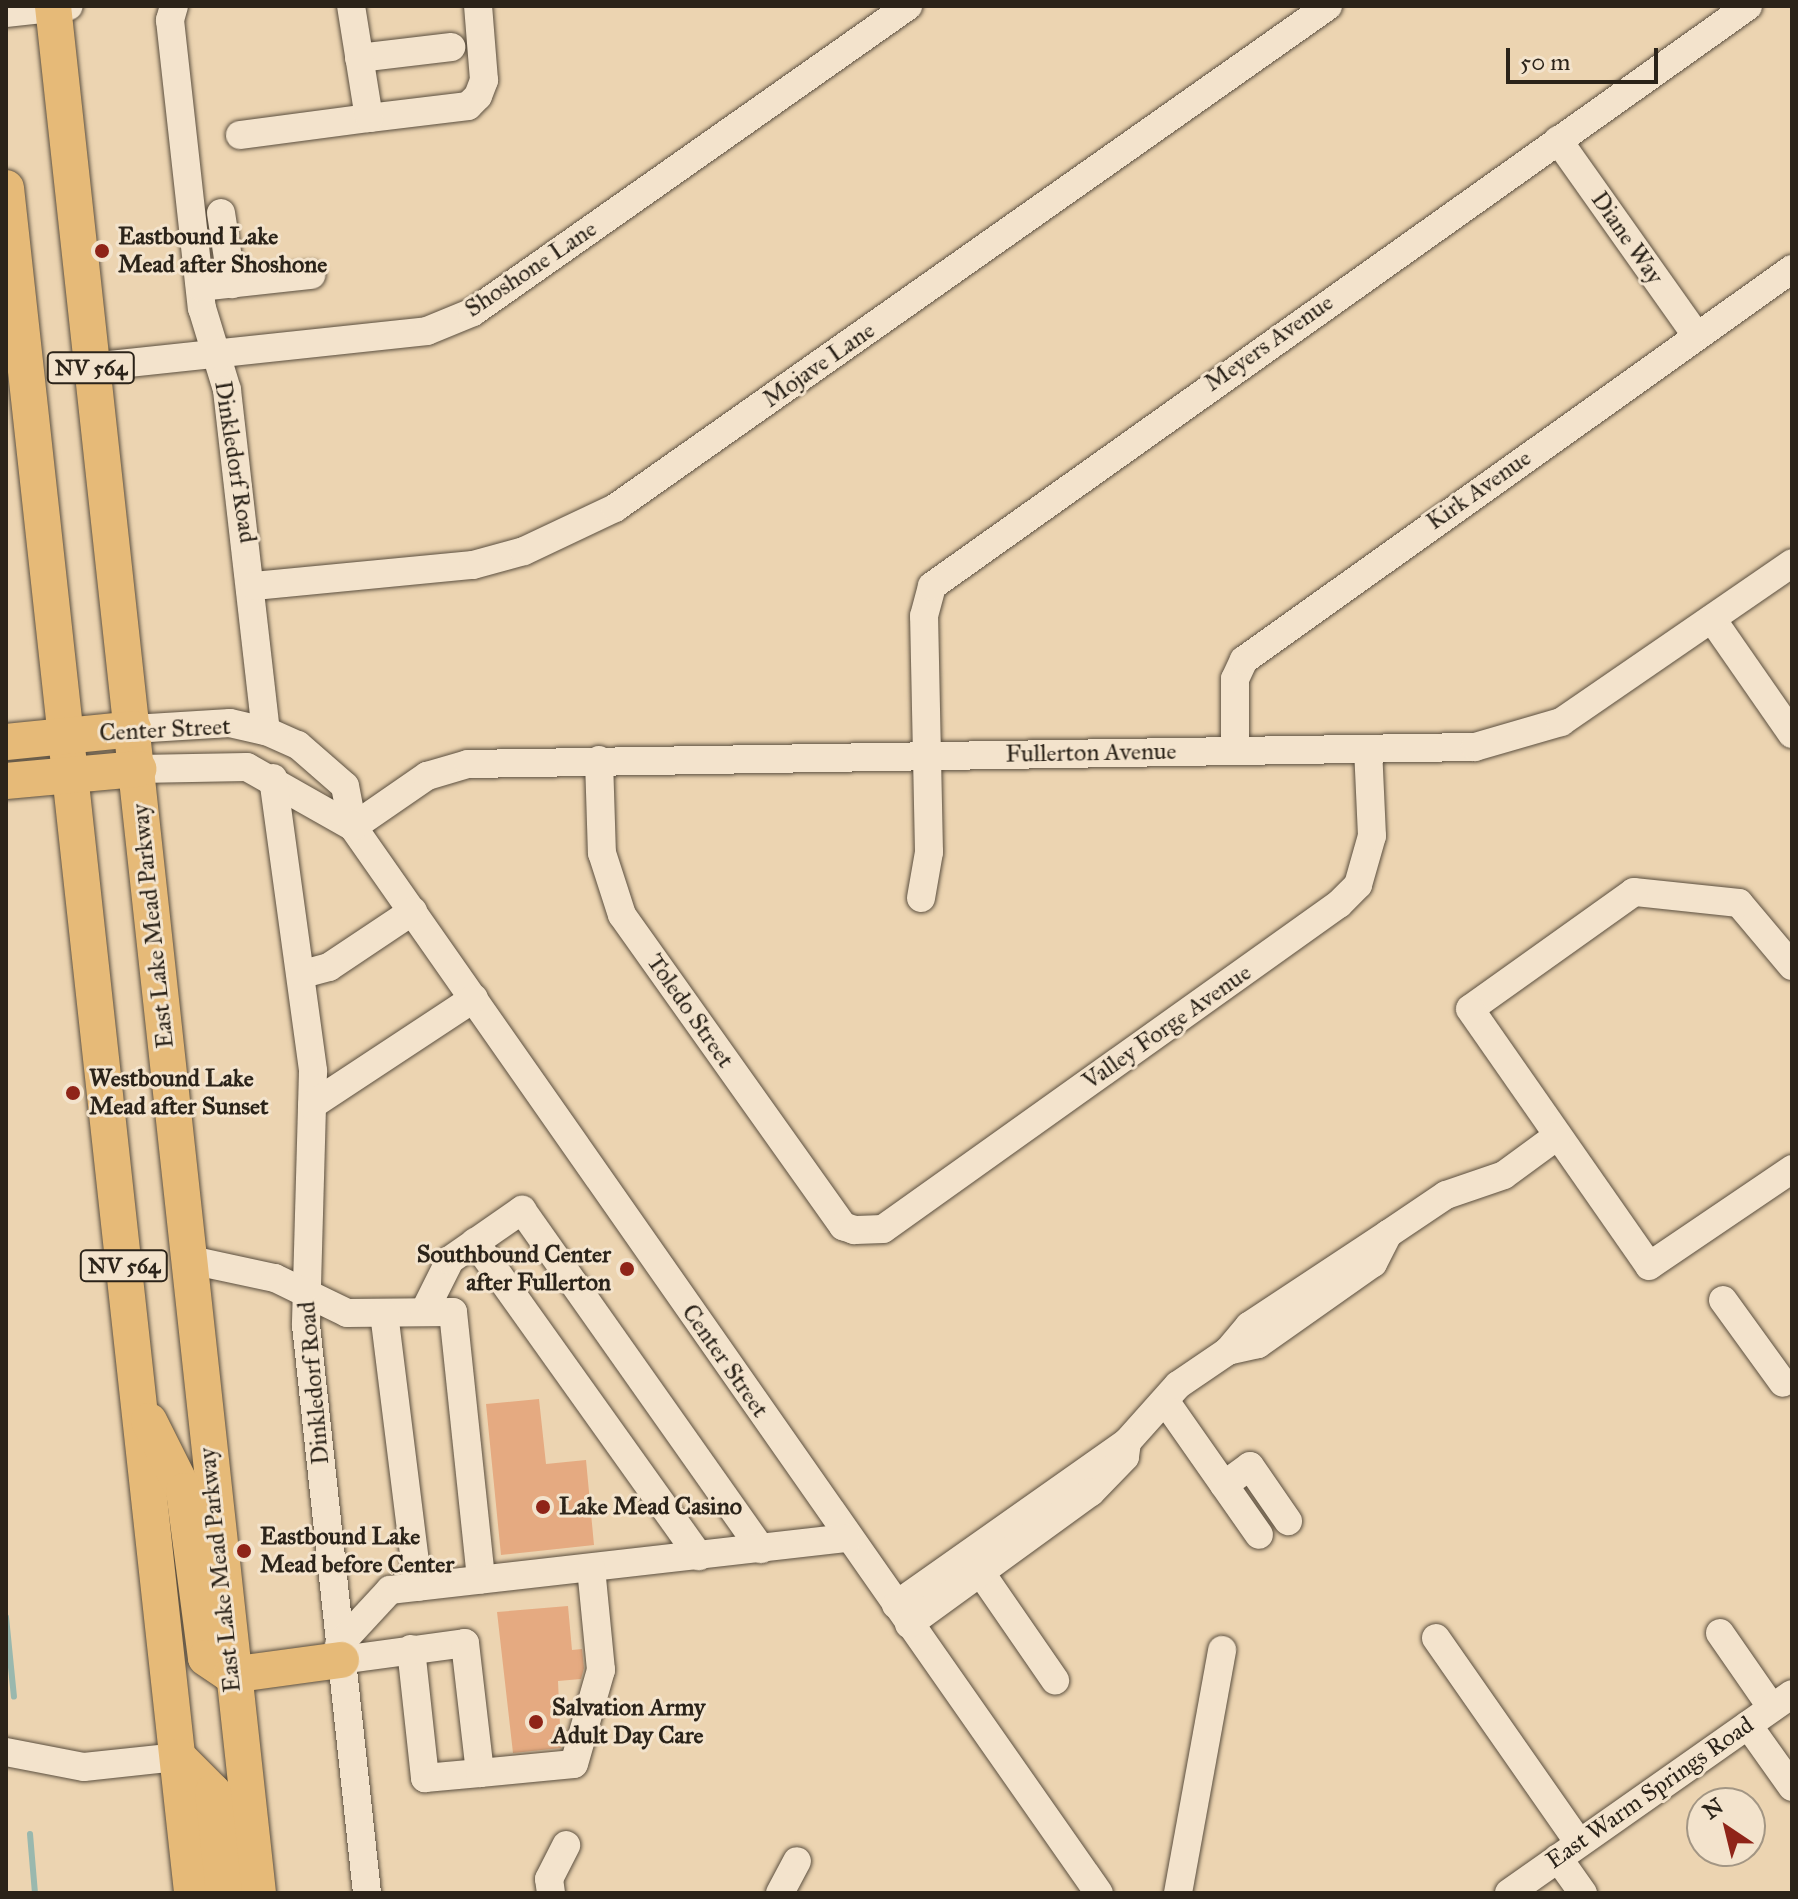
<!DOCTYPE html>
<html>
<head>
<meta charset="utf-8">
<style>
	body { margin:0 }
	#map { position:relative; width:1798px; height:1899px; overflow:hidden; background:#ecd4b1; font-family:"IM FELL Great Primer",serif }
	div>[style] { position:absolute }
	.stream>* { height:6px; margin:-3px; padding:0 3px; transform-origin:3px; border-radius:3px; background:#99b8ae }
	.building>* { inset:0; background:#e5aa81 }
	.roads { filter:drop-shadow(0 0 2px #5b4f3f) drop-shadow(0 0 2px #5b4f3f) }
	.minor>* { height:28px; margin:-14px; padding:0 14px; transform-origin:14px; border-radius:14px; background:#f3e3cc }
	.major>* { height:36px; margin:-18px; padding:0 18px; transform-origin:18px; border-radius:18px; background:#e6ba78 }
	.dots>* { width:22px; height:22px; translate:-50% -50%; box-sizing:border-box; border:4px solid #f3e3cc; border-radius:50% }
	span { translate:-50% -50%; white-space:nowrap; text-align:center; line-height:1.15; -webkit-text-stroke:6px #f3e3cc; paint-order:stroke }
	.shield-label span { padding:2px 6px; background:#f3e3cc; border:2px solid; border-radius:6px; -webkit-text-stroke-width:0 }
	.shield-label { font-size:22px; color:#2b2319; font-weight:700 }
	.poi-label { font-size:24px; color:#2b2319; font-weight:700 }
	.left { translate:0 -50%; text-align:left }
	.right { translate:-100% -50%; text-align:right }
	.street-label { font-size:24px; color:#2b2319 }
	.frame { position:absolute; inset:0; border:8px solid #2b2319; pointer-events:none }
	.north { position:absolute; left:1686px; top:1787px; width:80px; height:80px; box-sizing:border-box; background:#f3e3cc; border:2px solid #a39684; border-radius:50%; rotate:325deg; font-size:22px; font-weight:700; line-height:32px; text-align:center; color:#2b2319 }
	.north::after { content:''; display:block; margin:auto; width:28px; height:36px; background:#8f2418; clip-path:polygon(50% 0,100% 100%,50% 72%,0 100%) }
	.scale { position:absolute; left:1506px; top:48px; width:152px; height:36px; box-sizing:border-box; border:4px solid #2b2319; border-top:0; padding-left:10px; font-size:24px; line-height:28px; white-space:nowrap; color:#2b2319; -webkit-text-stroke:6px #f3e3cc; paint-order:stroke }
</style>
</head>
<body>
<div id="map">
	<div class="stream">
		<div style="left:6px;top:1617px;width:80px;rotate:84.3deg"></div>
		<div style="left:30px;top:1834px;width:59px;rotate:85.2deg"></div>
	</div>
	<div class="building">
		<div style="clip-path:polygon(539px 1399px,546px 1464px,586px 1460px,594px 1545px,501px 1555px,486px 1404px)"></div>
		<div style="clip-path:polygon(568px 1606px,572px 1650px,582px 1649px,584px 1668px,581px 1679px,558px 1681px,561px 1748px,513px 1753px,497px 1612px)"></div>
	</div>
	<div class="roads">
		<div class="minor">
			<div style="left:174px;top:6px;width:15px;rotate:106deg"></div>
			<div style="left:170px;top:20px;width:290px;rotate:83.7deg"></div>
			<div style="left:202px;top:308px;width:86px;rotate:73deg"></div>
			<div style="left:227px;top:390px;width:343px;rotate:83.5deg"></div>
			<div style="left:6px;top:13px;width:63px;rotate:-6.3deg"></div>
			<div style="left:359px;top:58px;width:93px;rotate:-6.8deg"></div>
			<div style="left:369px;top:118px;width:100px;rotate:-6.9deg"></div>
			<div style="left:468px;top:106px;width:14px;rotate:-45deg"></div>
			<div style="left:478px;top:96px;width:17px;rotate:-69deg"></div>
			<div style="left:484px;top:80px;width:74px;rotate:-94.6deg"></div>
			<div style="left:240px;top:135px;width:130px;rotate:-7.5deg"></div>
			<div style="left:369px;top:118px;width:113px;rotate:-99.1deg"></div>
			<div style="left:1558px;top:140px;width:240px;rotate:54.7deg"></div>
			<div style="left:221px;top:213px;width:72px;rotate:81.2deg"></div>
			<div style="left:200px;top:287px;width:112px;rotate:-6.2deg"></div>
			<div style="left:91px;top:367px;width:338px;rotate:-6.1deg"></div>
			<div style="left:427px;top:331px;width:50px;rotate:-22.4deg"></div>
			<div style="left:473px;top:312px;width:532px;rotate:-35.12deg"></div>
			<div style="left:254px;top:586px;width:220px;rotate:-5.5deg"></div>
			<div style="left:473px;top:565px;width:53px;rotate:-15.4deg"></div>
			<div style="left:524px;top:551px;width:101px;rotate:-25.3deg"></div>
			<div style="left:615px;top:508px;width:872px;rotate:-35.15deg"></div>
			<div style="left:1712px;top:619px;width:140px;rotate:55.2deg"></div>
			<div style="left:133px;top:729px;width:97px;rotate:-3.5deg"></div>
			<div style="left:230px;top:723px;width:37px;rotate:13deg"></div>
			<div style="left:266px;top:731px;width:35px;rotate:24deg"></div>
			<div style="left:298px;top:745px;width:62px;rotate:41.1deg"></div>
			<div style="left:345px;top:786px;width:42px;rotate:79deg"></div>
			<div style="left:353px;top:827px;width:1301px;rotate:55.02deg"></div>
			<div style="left:1235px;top:751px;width:72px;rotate:-90deg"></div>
			<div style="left:1235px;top:679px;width:21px;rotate:-65deg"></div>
			<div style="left:1244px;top:660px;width:673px;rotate:-35.51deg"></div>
			<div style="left:599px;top:760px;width:93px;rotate:88.2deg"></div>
			<div style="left:602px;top:853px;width:65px;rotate:72.1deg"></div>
			<div style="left:622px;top:915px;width:382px;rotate:54.6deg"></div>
			<div style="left:843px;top:1226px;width:12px;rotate:20deg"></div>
			<div style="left:854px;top:1230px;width:29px;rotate:-2deg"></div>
			<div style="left:883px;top:1229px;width:560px;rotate:-35.48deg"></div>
			<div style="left:1339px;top:904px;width:27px;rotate:-45deg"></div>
			<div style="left:1358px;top:885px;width:51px;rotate:-74.1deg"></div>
			<div style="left:1372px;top:836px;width:87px;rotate:-92.6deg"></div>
			<div style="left:138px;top:769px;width:109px;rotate:-1.1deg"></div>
			<div style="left:247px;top:767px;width:122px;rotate:29.5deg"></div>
			<div style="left:273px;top:778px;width:296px;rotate:82.2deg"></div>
			<div style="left:313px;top:1071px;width:254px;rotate:91.6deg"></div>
			<div style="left:306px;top:1325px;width:571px;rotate:83.87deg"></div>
			<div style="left:353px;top:827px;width:90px;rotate:-34.6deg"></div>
			<div style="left:427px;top:776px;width:43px;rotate:-16.3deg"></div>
			<div style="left:468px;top:764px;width:1007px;rotate:-0.97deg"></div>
			<div style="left:1475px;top:747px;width:90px;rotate:-16.2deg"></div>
			<div style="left:1561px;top:722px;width:280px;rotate:-34.5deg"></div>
			<div style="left:921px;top:898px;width:47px;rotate:-80.1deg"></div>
			<div style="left:929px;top:852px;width:236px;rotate:-91.2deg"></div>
			<div style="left:924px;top:616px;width:31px;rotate:-75deg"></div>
			<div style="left:932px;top:586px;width:1001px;rotate:-35.4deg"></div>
			<div style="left:1792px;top:966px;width:82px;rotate:-130.1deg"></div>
			<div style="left:1739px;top:903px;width:106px;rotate:-174deg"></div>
			<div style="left:1634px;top:892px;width:201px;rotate:144.5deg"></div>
			<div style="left:1470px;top:1009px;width:313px;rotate:55.1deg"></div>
			<div style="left:1649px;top:1266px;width:173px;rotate:-34.1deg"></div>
			<div style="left:303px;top:974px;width:27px;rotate:-15deg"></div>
			<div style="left:329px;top:967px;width:101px;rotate:-33.7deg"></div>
			<div style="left:312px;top:1105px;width:194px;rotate:-33.4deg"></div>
			<div style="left:1388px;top:1234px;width:70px;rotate:-33.9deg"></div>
			<div style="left:1446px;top:1195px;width:61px;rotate:-19deg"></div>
			<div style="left:1504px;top:1175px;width:66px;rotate:-36.3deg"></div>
			<div style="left:475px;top:1242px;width:386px;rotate:54.5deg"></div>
			<div style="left:186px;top:1259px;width:91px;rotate:12.1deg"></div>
			<div style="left:275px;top:1278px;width:80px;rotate:25.9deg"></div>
			<div style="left:347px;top:1313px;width:106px;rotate:-0.5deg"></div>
			<div style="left:453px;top:1312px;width:269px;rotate:84deg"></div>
			<div style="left:1723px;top:1300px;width:102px;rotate:54.1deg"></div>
			<div style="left:424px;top:1312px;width:58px;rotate:-63.4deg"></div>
			<div style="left:450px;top:1260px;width:88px;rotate:-34.8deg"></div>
			<div style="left:522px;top:1210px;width:415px;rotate:54.8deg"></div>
			<div style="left:384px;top:1313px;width:276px;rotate:82.9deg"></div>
			<div style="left:1166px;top:1402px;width:162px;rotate:55deg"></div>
			<div style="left:1127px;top:1442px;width:76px;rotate:-48.2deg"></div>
			<div style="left:1178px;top:1385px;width:60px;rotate:-34.2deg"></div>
			<div style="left:1228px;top:1351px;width:33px;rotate:-50deg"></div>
			<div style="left:1249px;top:1326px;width:167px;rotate:-33.5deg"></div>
			<div style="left:1388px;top:1234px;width:33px;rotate:117deg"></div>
			<div style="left:1373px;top:1263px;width:141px;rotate:144.8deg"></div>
			<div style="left:1258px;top:1344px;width:31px;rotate:167deg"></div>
			<div style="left:1224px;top:1485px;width:32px;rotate:-36deg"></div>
			<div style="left:1250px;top:1466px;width:67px;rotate:55.4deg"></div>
			<div style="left:970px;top:1557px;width:150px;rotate:55.4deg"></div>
			<div style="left:896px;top:1605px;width:283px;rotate:-35.2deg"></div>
			<div style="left:1127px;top:1442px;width:15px;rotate:98deg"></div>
			<div style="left:1125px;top:1457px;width:49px;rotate:134.2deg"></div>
			<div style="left:1091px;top:1492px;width:225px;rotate:144deg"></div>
			<div style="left:1720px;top:1633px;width:91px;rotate:55.3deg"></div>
			<div style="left:1436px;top:1638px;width:250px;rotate:55.1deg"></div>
			<div style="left:339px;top:1645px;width:75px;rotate:-47.2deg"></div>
			<div style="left:390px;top:1590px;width:462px;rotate:-6.5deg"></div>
			<div style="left:411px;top:1649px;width:130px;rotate:83.8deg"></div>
			<div style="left:425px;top:1778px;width:55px;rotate:-5.2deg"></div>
			<div style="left:341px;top:1660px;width:125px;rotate:-7.8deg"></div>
			<div style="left:465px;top:1643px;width:131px;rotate:83.4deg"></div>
			<div style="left:480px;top:1773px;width:94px;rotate:-5.5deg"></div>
			<div style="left:574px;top:1764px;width:98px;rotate:-74deg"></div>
			<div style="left:601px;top:1670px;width:102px;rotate:-95.6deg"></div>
			<div style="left:1748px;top:1725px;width:76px;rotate:54.6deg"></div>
			<div style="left:6px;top:1752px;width:79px;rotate:10.9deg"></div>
			<div style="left:84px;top:1767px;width:95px;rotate:-6.1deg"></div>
			<div style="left:1558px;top:1858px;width:43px;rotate:54.5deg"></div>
			<div style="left:551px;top:1893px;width:14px;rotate:-98deg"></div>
			<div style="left:549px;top:1879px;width:38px;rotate:-63deg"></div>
			<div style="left:780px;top:1893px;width:36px;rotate:-62deg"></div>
			<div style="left:1178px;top:1893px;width:247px;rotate:-79.7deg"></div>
			<div style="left:1509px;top:1893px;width:346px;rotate:-35.1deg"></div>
		</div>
		<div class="major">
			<div style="left:53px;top:6px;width:1898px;rotate:83.8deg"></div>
			<div style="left:6px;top:188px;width:1715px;rotate:83.77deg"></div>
			<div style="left:6px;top:742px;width:128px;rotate:-5.8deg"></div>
			<div style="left:6px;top:781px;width:133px;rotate:-5.2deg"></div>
			<div style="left:149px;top:1421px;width:78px;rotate:63.4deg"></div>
			<div style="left:184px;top:1491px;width:168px;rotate:82.5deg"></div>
			<div style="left:206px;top:1658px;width:30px;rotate:34deg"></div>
			<div style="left:231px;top:1675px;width:111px;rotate:-7.8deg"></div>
			<div style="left:178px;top:1757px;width:49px;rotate:45deg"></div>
			<div style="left:213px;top:1792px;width:102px;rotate:83.8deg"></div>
		</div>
	</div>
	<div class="dots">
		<div style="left:102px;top:251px;background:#8f2418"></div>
		<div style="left:73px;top:1093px;background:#8f2418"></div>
		<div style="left:627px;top:1269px;background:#8f2418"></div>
		<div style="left:543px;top:1507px;background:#8f2418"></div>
		<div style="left:244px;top:1551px;background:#8f2418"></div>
		<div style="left:536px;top:1722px;background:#8f2418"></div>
	</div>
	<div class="shield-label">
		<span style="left:91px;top:368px">NV 564</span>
		<span style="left:124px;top:1266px">NV 564</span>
	</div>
	<div class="poi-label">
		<span class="left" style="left:118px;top:251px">Eastbound Lake<br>Mead after Shoshone</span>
		<span class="left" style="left:89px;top:1093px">Westbound Lake<br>Mead after Sunset</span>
		<span class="right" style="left:611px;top:1269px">Southbound Center<br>after Fullerton</span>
		<span class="left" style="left:559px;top:1507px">Lake Mead Casino</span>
		<span class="left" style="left:260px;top:1551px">Eastbound Lake<br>Mead before Center</span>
		<span class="left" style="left:552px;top:1722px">Salvation Army<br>Adult Day Care</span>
	</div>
	<div class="street-label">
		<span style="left:1627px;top:238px;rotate:55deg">Diane Way</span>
		<span style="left:531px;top:269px;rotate:-34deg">Shoshone Lane</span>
		<span style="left:1269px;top:343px;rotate:-35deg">Meyers Avenue</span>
		<span style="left:819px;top:365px;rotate:-35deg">Mojave Lane</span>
		<span style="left:235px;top:462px;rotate:81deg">Dinkledorf Road</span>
		<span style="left:1479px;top:490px;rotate:-35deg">Kirk Avenue</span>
		<span style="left:165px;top:730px;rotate:-3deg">Center Street</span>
		<span style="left:1091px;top:753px;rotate:-1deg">Fullerton Avenue</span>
		<span style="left:153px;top:926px;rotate:-96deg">East Lake Mead Parkway</span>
		<span style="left:690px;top:1011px;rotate:55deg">Toledo Street</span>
		<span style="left:1167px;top:1027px;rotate:-35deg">Valley Forge Avenue</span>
		<span style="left:725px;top:1361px;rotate:55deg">Center Street</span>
		<span style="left:314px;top:1383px;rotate:-95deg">Dinkledorf Road</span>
		<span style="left:220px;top:1570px;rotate:-96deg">East Lake Mead Parkway</span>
		<span style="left:1650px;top:1793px;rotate:-35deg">East Warm Springs Road</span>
	</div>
	<div class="frame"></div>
	<div class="north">N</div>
	<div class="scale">50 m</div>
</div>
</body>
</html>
